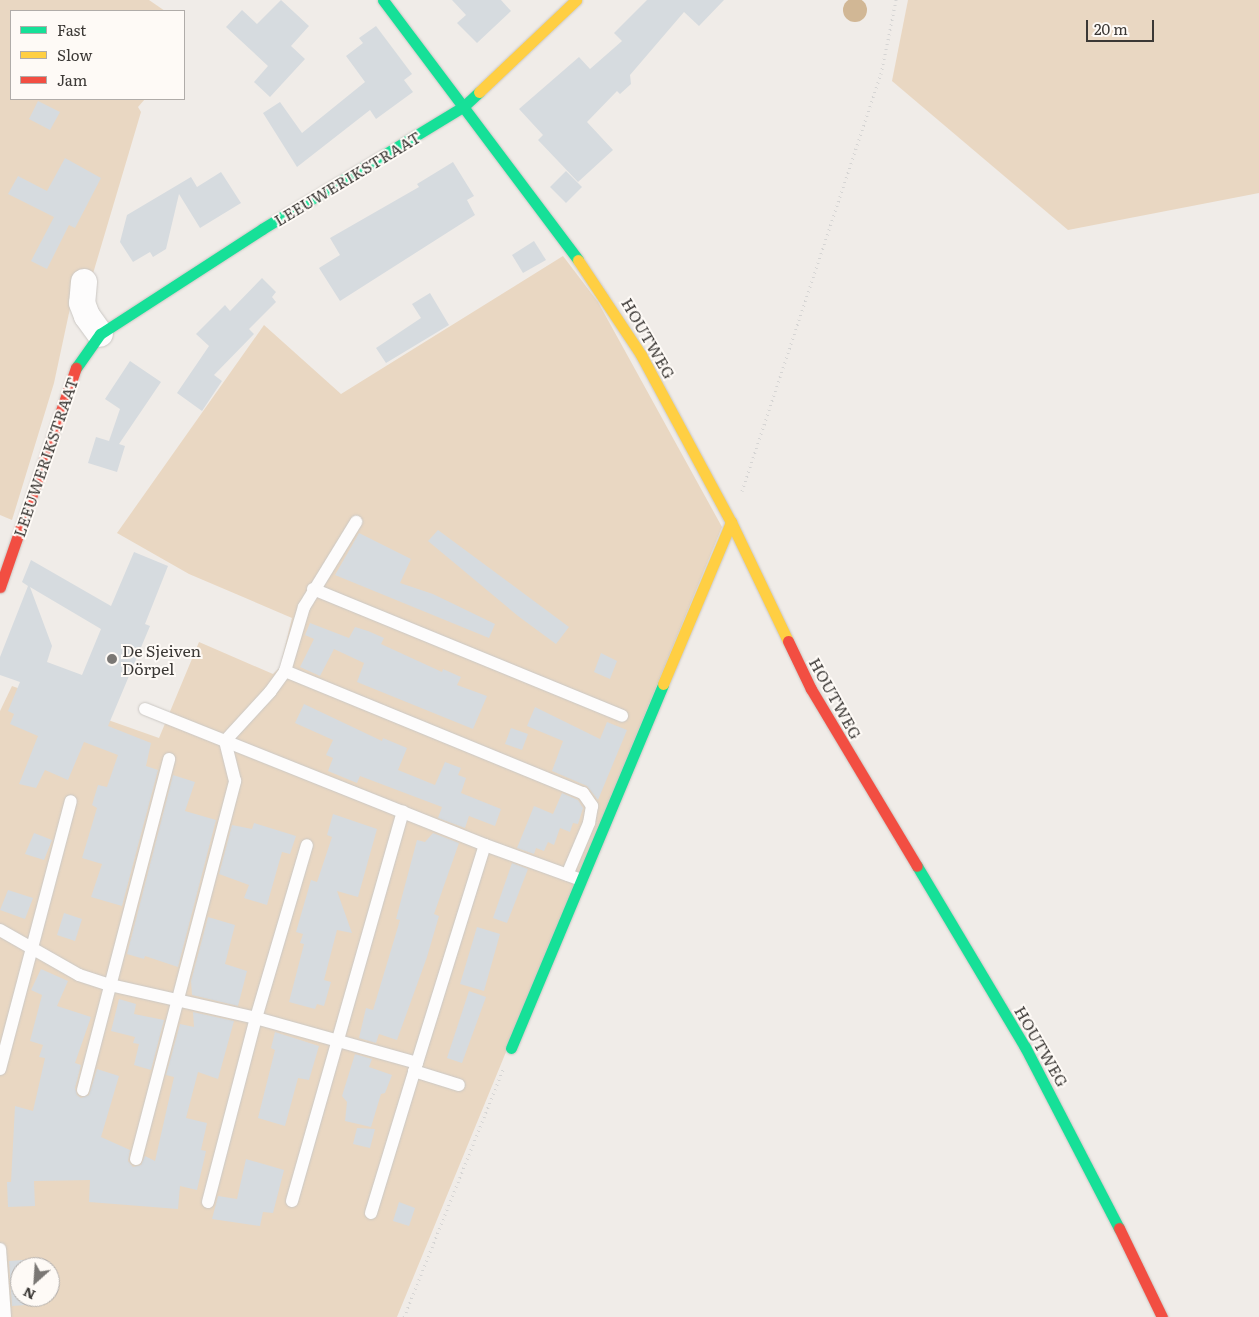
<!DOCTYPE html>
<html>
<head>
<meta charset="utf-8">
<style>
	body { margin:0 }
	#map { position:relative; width:1259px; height:1317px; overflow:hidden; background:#f0ece8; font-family:Literata,serif }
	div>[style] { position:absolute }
	.green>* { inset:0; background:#e9d7c2 }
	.water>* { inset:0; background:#d1b795 }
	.round { border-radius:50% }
	.building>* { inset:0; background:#d6dbdf }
	.path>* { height:3px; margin-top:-1.5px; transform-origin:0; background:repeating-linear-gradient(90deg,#d6d5d4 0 1px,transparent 0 5px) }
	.roads { filter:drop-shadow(0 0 1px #cbc8c4) drop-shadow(0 0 1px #cbc8c4) }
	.lane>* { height:12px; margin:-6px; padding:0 6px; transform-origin:6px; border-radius:6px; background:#fdfcfc }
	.street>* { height:26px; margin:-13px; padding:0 13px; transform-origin:13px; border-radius:13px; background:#fdfcfc }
	.fast>* { height:11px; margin:-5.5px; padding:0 5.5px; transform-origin:5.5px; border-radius:5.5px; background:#16e098 }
	.slow>* { height:11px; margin:-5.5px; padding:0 5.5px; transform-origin:5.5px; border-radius:5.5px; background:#ffcf43 }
	.jam>* { height:11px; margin:-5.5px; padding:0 5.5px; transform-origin:5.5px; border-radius:5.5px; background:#f24e42 }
	.dots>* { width:14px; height:14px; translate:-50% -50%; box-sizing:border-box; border:2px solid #fefaf6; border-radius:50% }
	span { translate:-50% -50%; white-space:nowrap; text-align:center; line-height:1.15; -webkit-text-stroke:4px #fefaf6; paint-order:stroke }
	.street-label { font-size:16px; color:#3b3835 }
	.poi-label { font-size:16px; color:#3b3835 }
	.left { translate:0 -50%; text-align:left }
	.legend { position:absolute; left:10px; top:10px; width:175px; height:90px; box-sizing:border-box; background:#fefaf6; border:1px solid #b0aca9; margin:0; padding:6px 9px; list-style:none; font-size:15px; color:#3b3835 }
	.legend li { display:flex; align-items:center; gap:10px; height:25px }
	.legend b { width:25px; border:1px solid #b0aca9 }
	.north { position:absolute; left:10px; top:1257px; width:50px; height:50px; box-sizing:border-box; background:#fefaf6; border:1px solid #b0aca9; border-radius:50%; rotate:206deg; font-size:14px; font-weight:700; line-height:20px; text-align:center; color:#3b3835 }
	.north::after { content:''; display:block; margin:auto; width:18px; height:22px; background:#7a7774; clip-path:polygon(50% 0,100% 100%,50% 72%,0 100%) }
	.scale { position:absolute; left:1086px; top:20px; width:68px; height:22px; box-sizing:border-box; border:2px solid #3b3835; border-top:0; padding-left:6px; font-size:15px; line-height:18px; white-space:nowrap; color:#3b3835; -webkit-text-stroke:4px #fefaf6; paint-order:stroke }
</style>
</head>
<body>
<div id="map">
	<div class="green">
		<div style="clip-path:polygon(0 0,149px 0,165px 11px,11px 11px,11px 99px,145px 99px,138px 107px,141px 112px,89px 287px,75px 285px,54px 383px,12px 520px,0 515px)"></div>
		<div style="clip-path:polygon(908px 0,1259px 0,1259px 193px,1068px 230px,892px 81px)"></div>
		<div style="clip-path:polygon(evenodd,563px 256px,598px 302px,722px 527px,397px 1317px,0 1317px,0 711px,12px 686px,159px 738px,199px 642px,273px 674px,280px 667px,292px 618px,189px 574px,117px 533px,264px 325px,341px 394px,563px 256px,20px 1267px,50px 1267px,50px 1297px,20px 1297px,20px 1267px)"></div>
	</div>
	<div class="water">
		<div class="round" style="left:843px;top:-2px;width:24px;height:24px"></div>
	</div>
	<div class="building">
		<div style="clip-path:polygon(281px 0,309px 26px,291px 46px,305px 59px,270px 97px,254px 82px,268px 66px,226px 27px,242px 10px,257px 24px)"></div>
		<div style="clip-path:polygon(452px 0,501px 0,511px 11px,477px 43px,457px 23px,466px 15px)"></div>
		<div style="clip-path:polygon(647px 0,724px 0,699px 26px,684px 12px,630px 75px,631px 84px,620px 94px,617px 91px,587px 122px,613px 150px,578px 182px,538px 140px,543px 135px,519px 109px,579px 57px,590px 69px,622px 41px,614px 33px)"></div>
		<div style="clip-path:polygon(376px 26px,412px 74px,404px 80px,413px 92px,376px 119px,370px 110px,297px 167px,263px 113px,280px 102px,302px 133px,365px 82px,346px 56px,363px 43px,359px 38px)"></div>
		<div style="clip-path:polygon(38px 101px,60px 112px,50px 130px,29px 119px)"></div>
		<div style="clip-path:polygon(65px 158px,101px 178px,75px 228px,69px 225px,47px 269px,31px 261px,54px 217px,8px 194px,18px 176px,47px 191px)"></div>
		<div style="clip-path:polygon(453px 162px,474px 196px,467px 200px,475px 215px,340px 301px,319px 268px,340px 255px,330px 238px,419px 187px,417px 184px)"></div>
		<div style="clip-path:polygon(566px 171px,582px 187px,566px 203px,550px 187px)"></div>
		<div style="clip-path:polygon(221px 172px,241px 203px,200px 228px,179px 194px,166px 249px,153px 257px,150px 252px,133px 262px,120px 242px,127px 215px,191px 177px,197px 187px)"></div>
		<div style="clip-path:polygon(534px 241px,546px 260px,523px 273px,512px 255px)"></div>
		<div style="clip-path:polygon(262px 278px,276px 292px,272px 297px,276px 302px,249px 329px,254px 334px,214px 375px,222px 381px,202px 411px,177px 393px,209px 346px,196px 334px,225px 305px,230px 311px)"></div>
		<div style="clip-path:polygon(430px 293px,449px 325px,386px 363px,376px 348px,421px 318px,412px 304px)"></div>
		<div style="clip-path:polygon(130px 361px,161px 382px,119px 444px,125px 446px,117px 472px,88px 463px,96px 437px,109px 441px,120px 409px,105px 399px)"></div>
		<div style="clip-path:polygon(438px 530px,569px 627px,556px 644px,518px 616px,428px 541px)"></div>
		<div style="clip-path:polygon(359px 533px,411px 559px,400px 583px,433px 594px,495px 624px,489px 638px,335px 575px)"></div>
		<div style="clip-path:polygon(evenodd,134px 552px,168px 566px,145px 624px,150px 626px,108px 726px,151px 743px,146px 766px,158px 770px,122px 906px,91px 897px,102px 864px,82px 858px,97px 808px,92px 805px,98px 785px,107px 787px,118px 755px,84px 742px,68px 780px,45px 770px,36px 788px,19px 784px,38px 736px,10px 724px,14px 714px,8px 711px,20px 682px,0 675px,0 657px,28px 586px,22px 582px,31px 560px,111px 606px,134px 552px,30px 587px,101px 629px,82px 675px,47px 662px,52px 646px,30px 587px)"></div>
		<div style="clip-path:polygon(310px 623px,349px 638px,355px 627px,368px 631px,384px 638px,381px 644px,442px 672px,443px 669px,461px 677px,457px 685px,487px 696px,473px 729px,357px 682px,364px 663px,334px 649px,320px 676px,300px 667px,314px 639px,305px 635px)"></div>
		<div style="clip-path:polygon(601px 653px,617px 661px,610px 679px,594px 672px)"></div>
		<div style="clip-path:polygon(304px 704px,382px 741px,383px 738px,407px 748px,398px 770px,435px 785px,445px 762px,461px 768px,458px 775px,466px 778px,461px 793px,501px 809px,495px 826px,469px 816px,465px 828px,438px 818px,442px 807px,360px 776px,357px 783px,328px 771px,333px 758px,326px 755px,333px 740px,295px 723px)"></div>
		<div style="clip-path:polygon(535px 707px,600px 739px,607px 722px,627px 730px,598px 800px,587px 786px,552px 771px,563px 741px,527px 726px)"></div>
		<div style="clip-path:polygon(511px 728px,528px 734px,522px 750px,505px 744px)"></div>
		<div style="clip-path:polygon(173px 775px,195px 782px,185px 811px,216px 820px,178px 967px,145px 956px,144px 959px,127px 954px)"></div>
		<div style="clip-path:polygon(562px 793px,578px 800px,583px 808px,578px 824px,573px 823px,570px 832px,560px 828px,554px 845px,548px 842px,544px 851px,536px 848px,534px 854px,517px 848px,534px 806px,553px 814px)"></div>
		<div style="clip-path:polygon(333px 814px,377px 829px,358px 897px,337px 891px,352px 933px,337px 930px,324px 980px,331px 982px,324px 1006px,317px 1004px,315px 1009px,289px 1002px,304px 944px,300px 943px,303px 934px,296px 932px,311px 880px,317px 882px,332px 837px,327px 835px)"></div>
		<div style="clip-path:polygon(254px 823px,296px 836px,290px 854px,282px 852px,267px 905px,244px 898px,249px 885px,219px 874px,232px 825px,252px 829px)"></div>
		<div style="clip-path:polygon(34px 833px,52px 840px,44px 860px,25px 854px)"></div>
		<div style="clip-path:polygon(433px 833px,459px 843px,434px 914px,439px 916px,427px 957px,397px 1040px,379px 1034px,376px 1043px,359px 1038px,366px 1008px,373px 1010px,400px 920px,396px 919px,417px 840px,425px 842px)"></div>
		<div style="clip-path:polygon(512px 863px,528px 869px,507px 923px,493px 918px)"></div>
		<div style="clip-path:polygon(8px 890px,33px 898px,25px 919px,0 910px)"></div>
		<div style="clip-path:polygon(64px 913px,82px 919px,75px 941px,57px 935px)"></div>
		<div style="clip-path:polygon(208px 917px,235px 925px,225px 964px,247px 971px,238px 1006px,192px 995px,191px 981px)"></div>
		<div style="clip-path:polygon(477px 927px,500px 934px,484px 991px,460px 984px)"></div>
		<div style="clip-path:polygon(41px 969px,68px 981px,57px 1006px,91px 1017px,75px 1063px,81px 1065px,75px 1088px,77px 1095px,81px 1098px,89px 1095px,97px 1069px,119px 1076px,101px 1137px,130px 1150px,128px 1161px,133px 1167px,141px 1165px,145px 1156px,155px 1161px,174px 1077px,166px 1075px,180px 1024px,194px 1027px,193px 1012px,234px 1021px,218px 1079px,198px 1072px,186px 1118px,207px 1123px,201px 1150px,206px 1151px,197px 1190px,180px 1186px,178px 1209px,89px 1202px,90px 1180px,34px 1181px,35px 1206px,8px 1207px,7px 1182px,11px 1182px,15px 1106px,33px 1111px,45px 1058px,39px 1057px,43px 1045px,30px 1041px,42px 995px,31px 990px)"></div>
		<div style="clip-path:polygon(469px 991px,486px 997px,462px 1063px,447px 1058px)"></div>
		<div style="clip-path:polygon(119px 999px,136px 1004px,134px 1014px,164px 1020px,151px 1070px,134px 1065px,139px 1044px,133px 1043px,135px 1037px,111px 1031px)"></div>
		<div style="clip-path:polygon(275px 1032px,319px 1046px,309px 1080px,298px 1078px,285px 1126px,258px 1118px,275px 1050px,271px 1048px)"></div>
		<div style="clip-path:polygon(355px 1054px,372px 1059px,369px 1067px,392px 1075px,385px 1093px,381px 1094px,371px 1127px,345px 1121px,347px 1102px,342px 1096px)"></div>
		<div style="clip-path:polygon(357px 1128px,375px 1129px,370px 1148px,353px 1144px)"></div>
		<div style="clip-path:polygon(246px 1159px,284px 1170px,273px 1213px,263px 1212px,260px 1226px,212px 1219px,218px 1196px,237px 1199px)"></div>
		<div style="clip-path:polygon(399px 1202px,415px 1208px,409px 1226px,393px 1221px)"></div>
		<div style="clip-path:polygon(37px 1259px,38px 1267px,20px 1267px,20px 1297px,40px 1297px,41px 1304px,12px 1306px,9px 1261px)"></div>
	</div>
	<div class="path">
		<div style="left:742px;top:491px;width:440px;rotate:-71.6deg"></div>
		<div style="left:881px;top:74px;width:76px;rotate:-78.5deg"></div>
		<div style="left:404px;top:1317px;width:267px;rotate:-68.2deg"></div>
	</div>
	<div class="roads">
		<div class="lane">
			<div style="left:313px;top:589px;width:334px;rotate:22.3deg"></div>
			<div style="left:285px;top:671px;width:322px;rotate:22.3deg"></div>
			<div style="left:583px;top:793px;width:16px;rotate:55deg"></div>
			<div style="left:592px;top:806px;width:17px;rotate:100deg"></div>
			<div style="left:589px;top:823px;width:56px;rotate:112.9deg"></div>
			<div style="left:145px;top:709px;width:366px;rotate:21.8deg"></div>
			<div style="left:0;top:930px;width:91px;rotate:29.7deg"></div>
			<div style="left:79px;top:975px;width:33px;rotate:18deg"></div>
			<div style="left:110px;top:985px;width:150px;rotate:12.7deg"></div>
			<div style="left:256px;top:1018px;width:167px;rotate:15.6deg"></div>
			<div style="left:417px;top:1063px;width:228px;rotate:-72.7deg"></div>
			<div style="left:485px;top:845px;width:102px;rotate:20deg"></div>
			<div style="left:0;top:1069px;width:277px;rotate:-75.2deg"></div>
			<div style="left:414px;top:1071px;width:47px;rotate:17.3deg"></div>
			<div style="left:83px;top:1090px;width:342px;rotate:-75.4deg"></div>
			<div style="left:136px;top:1159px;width:391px;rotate:-75.3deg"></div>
			<div style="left:235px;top:781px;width:41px;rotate:-104deg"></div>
			<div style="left:225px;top:741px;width:67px;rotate:-47.4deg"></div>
			<div style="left:270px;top:692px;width:26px;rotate:-54deg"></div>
			<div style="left:285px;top:671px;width:67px;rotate:-73.5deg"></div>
			<div style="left:304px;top:607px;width:100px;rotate:-58.5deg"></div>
			<div style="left:292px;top:1201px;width:405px;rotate:-74.1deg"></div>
			<div style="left:208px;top:1202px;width:190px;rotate:-75.4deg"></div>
			<div style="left:256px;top:1018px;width:180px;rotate:-73.6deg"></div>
			<div style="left:371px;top:1213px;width:157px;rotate:-73deg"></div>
			<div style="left:0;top:1249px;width:68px;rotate:85.8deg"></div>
		</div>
		<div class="street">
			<div style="left:84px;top:282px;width:21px;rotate:95deg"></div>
			<div style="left:82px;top:303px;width:14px;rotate:69deg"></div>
			<div style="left:87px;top:316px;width:22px;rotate:54deg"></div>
		</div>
		<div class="fast">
			<div style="left:383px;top:0;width:325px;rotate:53.1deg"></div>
			<div style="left:76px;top:368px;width:42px;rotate:-54.8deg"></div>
			<div style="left:100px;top:334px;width:193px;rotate:-32.9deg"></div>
			<div style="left:262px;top:229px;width:235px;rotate:-31.3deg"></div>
			<div style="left:463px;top:107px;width:22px;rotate:-43deg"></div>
			<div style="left:917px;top:866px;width:211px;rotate:59.2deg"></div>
			<div style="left:1025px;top:1047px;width:204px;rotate:62.6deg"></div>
			<div style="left:511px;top:1048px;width:394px;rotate:-67.3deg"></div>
		</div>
		<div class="slow">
			<div style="left:479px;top:92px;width:134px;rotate:-43.5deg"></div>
			<div style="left:578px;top:260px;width:114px;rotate:56.4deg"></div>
			<div style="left:641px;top:355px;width:190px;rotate:61.7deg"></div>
			<div style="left:731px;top:522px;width:132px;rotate:64.4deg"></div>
			<div style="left:663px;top:684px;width:176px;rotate:-67.2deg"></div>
		</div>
		<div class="jam">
			<div style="left:0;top:587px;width:232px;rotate:-70.9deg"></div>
			<div style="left:788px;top:641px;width:53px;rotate:64.4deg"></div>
			<div style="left:811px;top:689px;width:206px;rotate:59.1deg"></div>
			<div style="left:1119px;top:1228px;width:99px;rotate:64.2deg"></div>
		</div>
	</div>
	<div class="dots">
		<div style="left:112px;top:659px;background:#7a7774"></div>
	</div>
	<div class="street-label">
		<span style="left:347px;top:178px;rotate:-31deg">LEEUWERIKSTRAAT</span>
		<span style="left:649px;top:338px;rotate:60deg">HOUTWEG</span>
		<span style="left:45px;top:457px;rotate:-71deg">LEEUWERIKSTRAAT</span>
		<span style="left:836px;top:698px;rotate:61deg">HOUTWEG</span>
		<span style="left:1042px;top:1046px;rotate:60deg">HOUTWEG</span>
	</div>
	<div class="poi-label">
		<span class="left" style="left:122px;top:659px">De Sjeiven<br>Dörpel</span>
	</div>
	<ul class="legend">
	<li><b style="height:6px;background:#16e098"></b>Fast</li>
	<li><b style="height:6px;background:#ffcf43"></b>Slow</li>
	<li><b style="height:6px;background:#f24e42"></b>Jam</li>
	</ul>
	<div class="north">N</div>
	<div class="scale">20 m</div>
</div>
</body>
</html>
